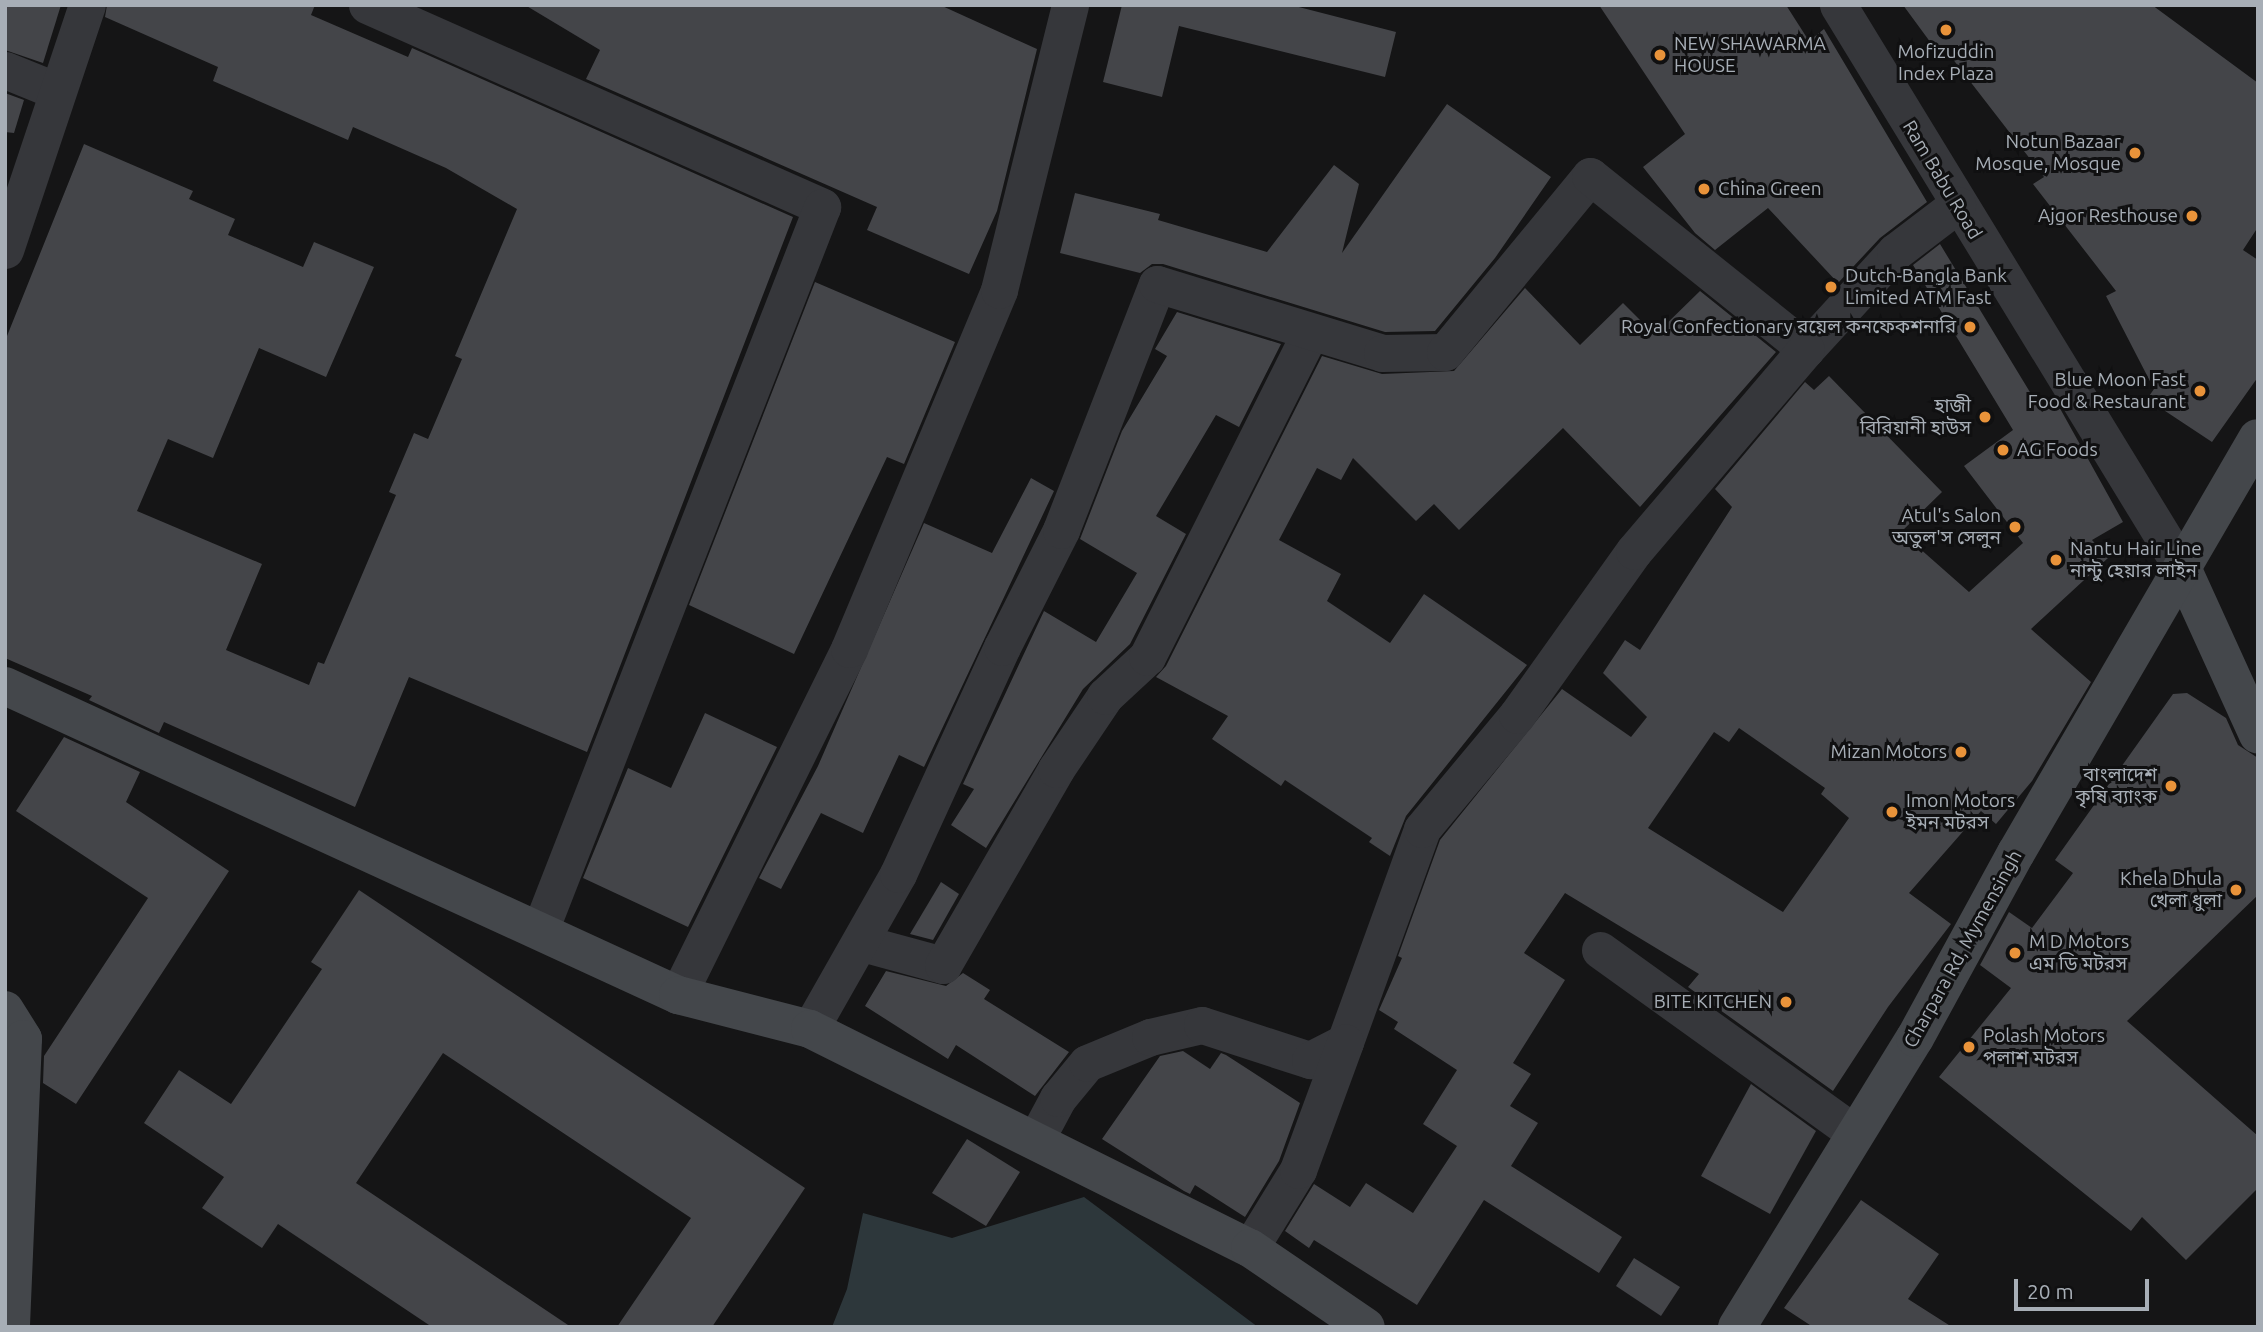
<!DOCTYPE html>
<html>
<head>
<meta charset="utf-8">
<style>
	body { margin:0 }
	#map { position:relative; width:2263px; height:1332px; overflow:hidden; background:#151516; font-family:Ubuntu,"Noto Sans Bengali",sans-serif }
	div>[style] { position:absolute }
	.water>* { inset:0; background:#2d373b }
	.building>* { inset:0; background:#444549 }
	.street>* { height:37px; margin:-18.5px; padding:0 18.5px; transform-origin:18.5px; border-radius:18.5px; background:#36373b }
	.secondary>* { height:38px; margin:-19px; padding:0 19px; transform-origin:19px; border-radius:19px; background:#44474b }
	.dots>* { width:19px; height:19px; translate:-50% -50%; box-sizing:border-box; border:4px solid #101011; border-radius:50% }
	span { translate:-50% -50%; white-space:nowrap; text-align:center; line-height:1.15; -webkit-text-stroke:6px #101011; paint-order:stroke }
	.poi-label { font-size:19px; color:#a7aeb6 }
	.left { translate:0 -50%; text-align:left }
	.right { translate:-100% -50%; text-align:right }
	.street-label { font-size:19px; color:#a7aeb6 }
	.frame { position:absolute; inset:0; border:7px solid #a7aeb6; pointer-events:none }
	.scale { position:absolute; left:2014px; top:1279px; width:135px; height:32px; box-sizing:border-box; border:4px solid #a7aeb6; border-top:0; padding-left:9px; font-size:21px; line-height:24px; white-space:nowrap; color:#a7aeb6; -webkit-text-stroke:5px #101011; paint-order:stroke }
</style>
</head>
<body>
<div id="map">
	<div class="water">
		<div style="clip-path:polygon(1084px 1197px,1258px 1327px,832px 1327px,847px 1289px,863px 1213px,952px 1238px)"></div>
	</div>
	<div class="building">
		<div style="clip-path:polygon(5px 5px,61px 5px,43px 63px,5px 50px)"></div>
		<div style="clip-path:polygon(107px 5px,315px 5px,311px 15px,408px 57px,412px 48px,793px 217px,587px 752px,409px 677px,355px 807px,164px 722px,159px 733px,89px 700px,92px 696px,5px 658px,5px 341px,84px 144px,193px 191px,189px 199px,235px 219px,228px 235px,303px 267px,314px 242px,374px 267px,326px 377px,259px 348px,213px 458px,168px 439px,137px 511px,262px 564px,226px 650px,309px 685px,318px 662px,324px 664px,396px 495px,389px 492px,414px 433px,428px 439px,462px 359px,455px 356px,517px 209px,446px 168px,353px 127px,348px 140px,213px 81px,218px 67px,105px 17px)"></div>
		<div style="clip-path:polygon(525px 5px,940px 5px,1037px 49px,997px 211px,969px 274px,867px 230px,877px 207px,586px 79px,600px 50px)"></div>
		<div style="clip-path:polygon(1122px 5px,1291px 5px,1396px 32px,1385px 77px,1179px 26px,1162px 97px,1103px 82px)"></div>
		<div style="clip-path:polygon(1599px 5px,1786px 5px,1809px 41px,1824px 29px,1927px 202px,1880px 238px,1838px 283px,1768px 208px,1715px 250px,1695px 233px,1643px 167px,1685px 134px)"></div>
		<div style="clip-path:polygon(1903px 5px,2152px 5px,2258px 83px,2258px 227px,2243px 250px,2258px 260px,2258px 377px,2212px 442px,2147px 399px,2154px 389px,2106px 296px,2116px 291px,2033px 184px,2044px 177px,1945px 49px,1939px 54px)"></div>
		<div style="clip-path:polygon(5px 93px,24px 100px,14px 133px,5px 132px)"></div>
		<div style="clip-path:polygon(1447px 104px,1551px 177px,1495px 258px,1435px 331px,1385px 332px,1163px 264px,1152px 264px,1140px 273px,1060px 253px,1075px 193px,1160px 214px,1158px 220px,1267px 252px,1334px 165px,1359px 184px,1342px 253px)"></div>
		<div style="clip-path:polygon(evenodd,1940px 244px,2042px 412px,2057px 403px,2123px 522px,2092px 540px,2108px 558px,2031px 629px,2091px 682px,2032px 781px,1996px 824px,1981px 811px,1909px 893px,1951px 924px,1888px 1007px,1833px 1091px,1688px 987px,1699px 974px,1565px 893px,1524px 953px,1565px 980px,1513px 1063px,1531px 1074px,1510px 1106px,1538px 1123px,1511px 1166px,1622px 1237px,1599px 1273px,1484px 1200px,1417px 1305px,1314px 1240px,1309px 1248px,1285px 1231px,1314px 1184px,1350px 1207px,1366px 1183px,1413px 1213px,1457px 1146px,1423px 1124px,1457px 1070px,1394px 1029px,1398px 1022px,1379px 1010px,1402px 958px,1398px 956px,1440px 840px,1562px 689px,1631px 737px,1647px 717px,1603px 673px,1625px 640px,1640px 650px,1732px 507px,1715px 489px,1805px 382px,1814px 390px,1829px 376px,1942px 492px,1901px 532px,1969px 592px,2023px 543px,1964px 466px,2013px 430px,1913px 265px,1940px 244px,1739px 728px,1825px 788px,1821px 794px,1849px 818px,1783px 912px,1648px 828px,1714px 732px,1729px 742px,1739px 728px)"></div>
		<div style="clip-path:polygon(815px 282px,955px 342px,904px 464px,887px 457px,794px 654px,689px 605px)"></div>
		<div style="clip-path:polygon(1525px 288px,1580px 345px,1623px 303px,1655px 335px,1700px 291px,1776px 352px,1640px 507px,1563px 428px,1459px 530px,1434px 504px,1416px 521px,1353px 458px,1341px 480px,1317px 468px,1279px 540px,1341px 574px,1327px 601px,1390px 643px,1424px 594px,1527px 665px,1406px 816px,1390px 856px,1369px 842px,1372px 838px,1285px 780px,1281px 786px,1212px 739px,1228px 716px,1156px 677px,1166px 666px,1322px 356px,1382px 374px,1454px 371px)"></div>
		<div style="clip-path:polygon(1177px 312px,1281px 344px,1239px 427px,1216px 415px,1156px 516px,1186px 534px,1130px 644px,1083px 689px,986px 848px,951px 825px,974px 789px,963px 784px,1044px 611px,1096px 642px,1137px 573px,1080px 539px,1122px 431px,1167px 356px,1155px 349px)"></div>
		<div style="clip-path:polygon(1031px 478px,1054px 491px,924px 767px,899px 755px,863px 833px,821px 813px,781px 889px,759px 878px,818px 766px,924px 523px,992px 553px)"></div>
		<div style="clip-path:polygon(2187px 693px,2226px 718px,2238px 745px,2258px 758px,2258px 895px,2127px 1021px,2258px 1136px,2258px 1188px,2186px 1260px,2142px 1217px,2131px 1231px,1939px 1077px,2011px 988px,1980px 965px,2009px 912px,2032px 928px,2073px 873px,2055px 860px,2173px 694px)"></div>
		<div style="clip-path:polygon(705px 713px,777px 747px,688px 927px,583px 878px,628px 768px,671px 788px)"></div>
		<div style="clip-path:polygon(64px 737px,140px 772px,126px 802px,229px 871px,76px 1104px,43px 1083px,44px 1056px,148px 898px,16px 811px)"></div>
		<div style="clip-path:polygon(941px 882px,959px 894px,933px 940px,910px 934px)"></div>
		<div style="clip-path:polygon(359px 890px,805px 1188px,712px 1327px,617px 1327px,691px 1218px,443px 1053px,356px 1183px,571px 1327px,432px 1327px,278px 1224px,262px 1248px,202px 1208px,224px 1177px,144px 1123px,179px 1070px,231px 1104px,322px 969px,311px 962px)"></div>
		<div style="clip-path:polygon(886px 971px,946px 986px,963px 973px,990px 990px,984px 999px,1069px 1052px,1035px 1096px,956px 1045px,948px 1059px,865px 1006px)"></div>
		<div style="clip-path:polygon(1183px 1051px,1210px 1069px,1221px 1053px,1226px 1055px,1300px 1103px,1279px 1161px,1245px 1217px,1195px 1185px,1190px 1194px,1184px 1191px,1102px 1139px,1160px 1056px)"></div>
		<div style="clip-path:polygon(1751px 1084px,1816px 1131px,1770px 1214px,1701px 1176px)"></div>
		<div style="clip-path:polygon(967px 1139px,1020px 1172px,986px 1226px,932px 1193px)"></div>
		<div style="clip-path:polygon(1861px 1200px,1939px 1254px,1908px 1299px,1952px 1327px,1813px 1327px,1784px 1308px)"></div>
		<div style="clip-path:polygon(1634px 1258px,1680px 1287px,1661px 1316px,1616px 1286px)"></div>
	</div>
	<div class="street">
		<div style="left:367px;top:5px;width:498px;rotate:23.9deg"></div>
		<div style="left:822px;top:207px;width:776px;rotate:111.31deg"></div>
		<div style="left:1838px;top:5px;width:660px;rotate:58.57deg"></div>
		<div style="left:5px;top:70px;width:56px;rotate:22deg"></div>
		<div style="left:5px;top:250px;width:258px;rotate:-71.5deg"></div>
		<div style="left:862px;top:943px;width:84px;rotate:15.2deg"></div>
		<div style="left:943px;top:965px;width:226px;rotate:-60deg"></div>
		<div style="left:1056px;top:769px;width:88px;rotate:-56.1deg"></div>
		<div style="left:1105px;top:696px;width:57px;rotate:-42.9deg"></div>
		<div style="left:1147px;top:657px;width:363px;rotate:-63.3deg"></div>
		<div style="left:1600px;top:950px;width:314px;rotate:35.7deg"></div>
		<div style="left:678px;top:995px;width:386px;rotate:-63.7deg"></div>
		<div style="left:849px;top:649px;width:389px;rotate:-67.3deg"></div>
		<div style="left:999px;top:290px;width:294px;rotate:-76deg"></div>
		<div style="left:810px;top:1029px;width:178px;rotate:-60.4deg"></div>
		<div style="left:898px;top:874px;width:250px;rotate:-65.4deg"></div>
		<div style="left:1002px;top:647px;width:131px;rotate:-63.2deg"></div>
		<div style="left:1061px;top:530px;width:264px;rotate:-68.7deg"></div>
		<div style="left:1157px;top:284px;width:235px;rotate:17deg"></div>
		<div style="left:1382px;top:353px;width:63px;rotate:-0.9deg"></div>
		<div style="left:1445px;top:352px;width:228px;rotate:-50.5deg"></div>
		<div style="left:1590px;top:176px;width:277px;rotate:38.7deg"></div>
		<div style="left:1806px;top:349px;width:132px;rotate:-47.5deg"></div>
		<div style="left:1895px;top:252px;width:78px;rotate:-37.2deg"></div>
		<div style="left:1036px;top:1139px;width:47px;rotate:-61.8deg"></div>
		<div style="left:1058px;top:1098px;width:45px;rotate:-50.4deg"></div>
		<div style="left:1087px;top:1063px;width:68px;rotate:-22.4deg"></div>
		<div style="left:1150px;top:1037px;width:53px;rotate:-13deg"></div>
		<div style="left:1202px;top:1025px;width:114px;rotate:18deg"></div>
		<div style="left:1310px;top:1060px;width:39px;rotate:-27deg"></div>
		<div style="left:1345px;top:1042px;width:226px;rotate:-70.1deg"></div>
		<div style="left:1422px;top:829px;width:148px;rotate:-50.2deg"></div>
		<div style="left:1517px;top:715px;width:201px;rotate:-54.5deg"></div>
		<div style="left:1634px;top:551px;width:265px;rotate:-49.6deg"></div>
		<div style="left:1250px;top:1248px;width:92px;rotate:-58.4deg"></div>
		<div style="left:1298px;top:1170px;width:136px;rotate:-69.8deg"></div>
	</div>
	<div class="secondary">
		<div style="left:2182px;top:568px;width:183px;rotate:65.5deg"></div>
		<div style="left:5px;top:686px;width:741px;rotate:24.66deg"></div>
		<div style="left:678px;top:995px;width:136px;rotate:14.4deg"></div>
		<div style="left:810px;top:1029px;width:491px;rotate:26.5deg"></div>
		<div style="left:1250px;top:1248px;width:140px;rotate:34.3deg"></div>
		<div style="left:5px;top:1010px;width:34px;rotate:58deg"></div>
		<div style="left:23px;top:1039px;width:288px;rotate:92.4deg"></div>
		<div style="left:1737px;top:1327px;width:339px;rotate:-58.4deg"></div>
		<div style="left:1915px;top:1038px;width:211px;rotate:-61.4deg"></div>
		<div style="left:2016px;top:853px;width:480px;rotate:-59.8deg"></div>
	</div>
	<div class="dots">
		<div style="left:1946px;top:30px;background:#e9933a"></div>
		<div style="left:1660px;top:55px;background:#e9933a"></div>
		<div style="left:2135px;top:153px;background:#e9933a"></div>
		<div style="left:1704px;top:189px;background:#e9933a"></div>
		<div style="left:2192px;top:216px;background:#e9933a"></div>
		<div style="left:1831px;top:287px;background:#e9933a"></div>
		<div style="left:1970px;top:327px;background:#e9933a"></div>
		<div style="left:2200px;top:391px;background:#e9933a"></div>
		<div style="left:1985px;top:417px;background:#e9933a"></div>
		<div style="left:2003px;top:450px;background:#e9933a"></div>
		<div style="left:2015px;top:527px;background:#e9933a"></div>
		<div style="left:2056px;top:560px;background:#e9933a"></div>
		<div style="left:1961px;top:752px;background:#e9933a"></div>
		<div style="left:2171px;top:786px;background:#e9933a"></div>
		<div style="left:1892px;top:812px;background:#e9933a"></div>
		<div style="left:2236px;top:890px;background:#e9933a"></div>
		<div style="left:2015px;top:953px;background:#e9933a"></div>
		<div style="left:1786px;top:1002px;background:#e9933a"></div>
		<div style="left:1969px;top:1047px;background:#e9933a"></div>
	</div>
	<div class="poi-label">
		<span class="left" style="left:1674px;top:55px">NEW SHAWARMA<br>HOUSE</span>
		<span style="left:1946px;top:63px">Mofizuddin<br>Index Plaza</span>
		<span class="right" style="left:2121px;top:153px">Notun Bazaar<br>Mosque, Mosque</span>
		<span class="left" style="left:1718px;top:189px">China Green</span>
		<span class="right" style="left:2178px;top:216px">Ajgor Resthouse</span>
		<span class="left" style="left:1845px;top:287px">Dutch-Bangla Bank<br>Limited ATM Fast</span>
		<span class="right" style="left:1956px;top:327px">Royal Confectionary রয়েল কনফেকশনারি</span>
		<span class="right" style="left:2186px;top:391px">Blue Moon Fast<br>Food &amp; Restaurant</span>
		<span class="right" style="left:1971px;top:417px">হাজী<br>বিরিয়ানী হাউস</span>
		<span class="left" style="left:2017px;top:450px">AG Foods</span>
		<span class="right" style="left:2001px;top:527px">Atul's Salon<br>অতুল'স সেলুন</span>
		<span class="left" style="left:2070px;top:560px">Nantu Hair Line<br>নান্টু হেয়ার লাইন</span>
		<span class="right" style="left:1947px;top:752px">Mizan Motors</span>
		<span class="right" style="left:2157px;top:786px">বাংলাদেশ<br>কৃষি ব্যাংক</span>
		<span class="left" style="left:1906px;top:812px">Imon Motors<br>ইমন মটরস</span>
		<span class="right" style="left:2222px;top:890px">Khela Dhula<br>খেলা ধুলা</span>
		<span class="left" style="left:2029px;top:953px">M D Motors<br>এম ডি মটরস</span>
		<span class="right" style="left:1772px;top:1002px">BITE KITCHEN</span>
		<span class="left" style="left:1983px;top:1047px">Polash Motors<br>পলাশ মটরস</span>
	</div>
	<div class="street-label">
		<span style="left:1942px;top:180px;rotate:59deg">Ram Babu Road</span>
		<span style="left:1963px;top:949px;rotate:-61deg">Charpara Rd, Mymensingh</span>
	</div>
	<div class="frame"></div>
	<div class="scale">20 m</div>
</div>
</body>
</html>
